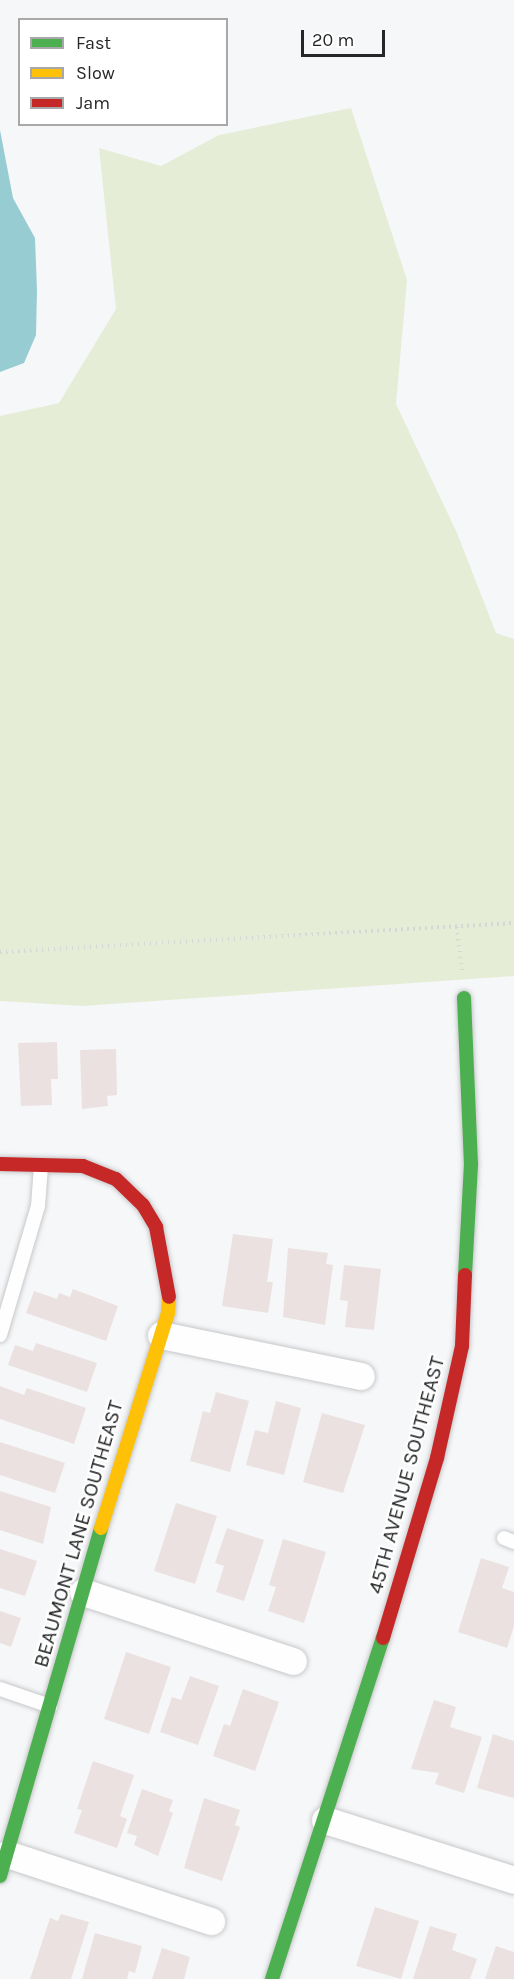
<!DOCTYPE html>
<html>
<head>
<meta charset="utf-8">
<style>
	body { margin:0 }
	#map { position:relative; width:514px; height:1979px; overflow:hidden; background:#f6f7f9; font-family:Karla,sans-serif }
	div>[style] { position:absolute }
	.green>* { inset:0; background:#e6edd7 }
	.water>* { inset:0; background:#97ccd3 }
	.building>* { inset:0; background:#ebe1e1 }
	.path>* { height:4px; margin-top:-2px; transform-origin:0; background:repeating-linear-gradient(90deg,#d6d7d7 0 1.5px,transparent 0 6px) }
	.roads { filter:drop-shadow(0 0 2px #c7c8c9) drop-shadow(0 0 2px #c7c8c9) }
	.lane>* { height:14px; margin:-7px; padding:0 7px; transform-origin:7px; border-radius:7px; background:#fefefe }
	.street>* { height:27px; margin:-13.5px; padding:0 13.5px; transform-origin:13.5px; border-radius:13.5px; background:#fefefe }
	.fast>* { height:14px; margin:-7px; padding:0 7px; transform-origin:7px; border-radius:7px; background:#4caf50 }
	.slow>* { height:14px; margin:-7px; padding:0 7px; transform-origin:7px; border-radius:7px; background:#ffc107 }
	.jam>* { height:14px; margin:-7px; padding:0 7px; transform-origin:7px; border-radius:7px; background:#c62828 }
	span { translate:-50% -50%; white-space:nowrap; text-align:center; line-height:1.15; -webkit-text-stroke:4.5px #fff; paint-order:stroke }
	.street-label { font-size:21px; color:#252627 }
	.legend { position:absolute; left:18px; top:18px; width:210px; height:108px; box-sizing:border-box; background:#fff; border:2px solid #a8a8a9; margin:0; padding:8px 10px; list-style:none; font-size:18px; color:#252627 }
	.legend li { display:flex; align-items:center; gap:12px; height:30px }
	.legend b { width:30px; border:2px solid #a8a8a9 }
	.scale { position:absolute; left:301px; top:30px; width:84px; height:27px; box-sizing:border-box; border:3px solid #252627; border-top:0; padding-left:8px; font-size:18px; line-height:21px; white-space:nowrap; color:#252627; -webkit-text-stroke:4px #fff; paint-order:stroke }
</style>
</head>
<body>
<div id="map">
	<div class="green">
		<div style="clip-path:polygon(351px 108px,407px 280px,396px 404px,457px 533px,496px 633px,514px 639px,514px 976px,82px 1006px,0 1001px,0 416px,59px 403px,116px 309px,99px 148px,161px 166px,219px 135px)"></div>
	</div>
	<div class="water">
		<div style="clip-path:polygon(0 130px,13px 198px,35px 238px,37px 290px,36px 335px,24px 363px,0 372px)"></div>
	</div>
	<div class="building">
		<div style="clip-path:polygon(57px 1042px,58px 1079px,51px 1079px,52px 1105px,21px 1106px,18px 1043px)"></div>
		<div style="clip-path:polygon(116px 1049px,117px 1095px,107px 1096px,108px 1106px,82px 1109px,80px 1050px)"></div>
		<div style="clip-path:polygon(233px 1234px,273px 1239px,267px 1282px,273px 1282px,268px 1313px,222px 1306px)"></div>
		<div style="clip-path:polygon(288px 1248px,328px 1253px,326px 1264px,333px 1265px,325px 1325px,283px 1317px)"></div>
		<div style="clip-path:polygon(344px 1265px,381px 1269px,374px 1330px,345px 1327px,348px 1301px,340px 1300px)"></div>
		<div style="clip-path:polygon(73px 1289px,118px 1306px,106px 1341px,26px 1313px,34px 1291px,57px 1299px,59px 1293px,70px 1297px)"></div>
		<div style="clip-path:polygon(36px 1343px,97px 1363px,87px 1392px,8px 1365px,15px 1345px,33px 1351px)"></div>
		<div style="clip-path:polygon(0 1386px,24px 1395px,27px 1388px,86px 1408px,74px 1444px,0 1419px)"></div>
		<div style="clip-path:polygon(216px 1392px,249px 1401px,230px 1472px,190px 1461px,203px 1411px,210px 1413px)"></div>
		<div style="clip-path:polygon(276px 1401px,301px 1408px,284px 1475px,246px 1465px,255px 1430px,268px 1433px)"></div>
		<div style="clip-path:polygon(322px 1413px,365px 1425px,343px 1493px,303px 1482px)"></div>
		<div style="clip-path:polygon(0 1442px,65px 1463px,55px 1493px,0 1475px)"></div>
		<div style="clip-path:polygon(0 1491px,51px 1507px,43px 1544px,0 1530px)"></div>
		<div style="clip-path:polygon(176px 1503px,217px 1516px,195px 1584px,154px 1571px)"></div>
		<div style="clip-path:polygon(227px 1528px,264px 1540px,244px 1601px,216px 1592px,224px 1566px,215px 1563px)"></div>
		<div style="clip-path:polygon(283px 1539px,326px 1552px,304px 1623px,268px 1611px,276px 1587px,269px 1585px)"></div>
		<div style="clip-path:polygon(0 1549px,37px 1561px,25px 1596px,0 1588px)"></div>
		<div style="clip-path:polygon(481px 1558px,509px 1567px,502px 1588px,514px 1592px,514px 1626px,507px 1648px,458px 1632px)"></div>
		<div style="clip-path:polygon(0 1611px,21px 1618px,11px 1647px,0 1643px)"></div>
		<div style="clip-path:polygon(126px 1652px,171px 1667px,149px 1734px,104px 1719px)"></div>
		<div style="clip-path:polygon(190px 1676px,219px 1686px,198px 1745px,160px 1732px,172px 1697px,181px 1700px)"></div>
		<div style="clip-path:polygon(243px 1689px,279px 1702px,255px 1771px,213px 1756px,224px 1724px,230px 1726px)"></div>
		<div style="clip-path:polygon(434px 1700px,456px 1707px,450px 1727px,482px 1737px,464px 1793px,435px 1784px,439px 1773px,411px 1769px)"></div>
		<div style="clip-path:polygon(493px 1734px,514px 1741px,514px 1798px,477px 1788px)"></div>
		<div style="clip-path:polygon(93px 1761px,134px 1775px,120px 1816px,127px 1819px,117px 1848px,74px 1833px,82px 1810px,77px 1809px)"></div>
		<div style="clip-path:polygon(142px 1789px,173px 1800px,169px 1811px,173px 1813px,158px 1856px,134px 1845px,137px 1836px,127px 1833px)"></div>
		<div style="clip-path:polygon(204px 1798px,240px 1810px,235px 1825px,240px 1827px,222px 1881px,184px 1868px)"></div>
		<div style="clip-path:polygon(375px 1907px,419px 1921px,401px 1979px,356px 1966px)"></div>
		<div style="clip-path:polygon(61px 1914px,89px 1922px,71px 1979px,30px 1979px,50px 1918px,58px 1921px)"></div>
		<div style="clip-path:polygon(430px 1926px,457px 1934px,452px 1950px,477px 1959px,470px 1979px,413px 1979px)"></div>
		<div style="clip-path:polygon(95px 1933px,142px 1946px,135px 1973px,129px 1971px,127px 1979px,82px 1979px)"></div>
		<div style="clip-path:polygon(496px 1946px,514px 1952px,514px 1979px,485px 1979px)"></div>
		<div style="clip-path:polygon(162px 1948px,190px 1957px,184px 1979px,152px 1979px)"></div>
	</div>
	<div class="path">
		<div style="left:457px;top:927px;width:44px;rotate:83.5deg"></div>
		<div style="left:0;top:952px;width:515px;rotate:-3.23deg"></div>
	</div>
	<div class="roads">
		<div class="lane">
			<div style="left:0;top:1335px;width:134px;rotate:-73.6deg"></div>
			<div style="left:38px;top:1206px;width:40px;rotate:-85.7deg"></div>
			<div style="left:504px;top:1538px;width:11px;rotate:22deg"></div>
			<div style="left:0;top:1689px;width:53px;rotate:18.8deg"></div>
		</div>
		<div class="street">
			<div style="left:161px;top:1335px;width:204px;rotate:11.6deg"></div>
			<div style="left:83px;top:1592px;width:221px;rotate:18.2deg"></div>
			<div style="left:325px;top:1820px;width:198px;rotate:17.6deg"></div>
			<div style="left:7px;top:1854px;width:215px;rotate:18.2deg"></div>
		</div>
		<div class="fast">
			<div style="left:464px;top:998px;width:166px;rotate:87.6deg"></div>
			<div style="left:471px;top:1164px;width:111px;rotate:93.1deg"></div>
			<div style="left:0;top:1876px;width:362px;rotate:-73.8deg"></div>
			<div style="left:272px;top:1979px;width:359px;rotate:-72deg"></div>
		</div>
		<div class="slow">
			<div style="left:101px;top:1528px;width:225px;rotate:-72.7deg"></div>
			<div style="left:168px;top:1313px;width:16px;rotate:-86deg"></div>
		</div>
		<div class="jam">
			<div style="left:0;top:1164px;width:83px;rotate:1.4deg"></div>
			<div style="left:83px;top:1166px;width:35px;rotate:22deg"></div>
			<div style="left:116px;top:1179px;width:37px;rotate:44deg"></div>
			<div style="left:143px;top:1205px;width:26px;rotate:59deg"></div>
			<div style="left:156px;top:1227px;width:71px;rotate:79.5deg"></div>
			<div style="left:383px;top:1638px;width:188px;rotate:-73.3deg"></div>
			<div style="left:437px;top:1458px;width:115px;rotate:-77.4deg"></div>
			<div style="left:462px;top:1346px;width:71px;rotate:-87.6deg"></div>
		</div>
	</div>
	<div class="street-label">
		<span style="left:406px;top:1475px;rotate:-75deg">45TH AVENUE SOUTHEAST</span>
		<span style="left:78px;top:1534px;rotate:-74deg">BEAUMONT LANE SOUTHEAST</span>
	</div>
	<ul class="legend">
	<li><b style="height:8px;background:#4caf50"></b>Fast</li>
	<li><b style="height:8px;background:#ffc107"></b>Slow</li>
	<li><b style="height:8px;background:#c62828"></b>Jam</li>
	</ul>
	<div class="scale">20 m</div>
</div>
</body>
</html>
